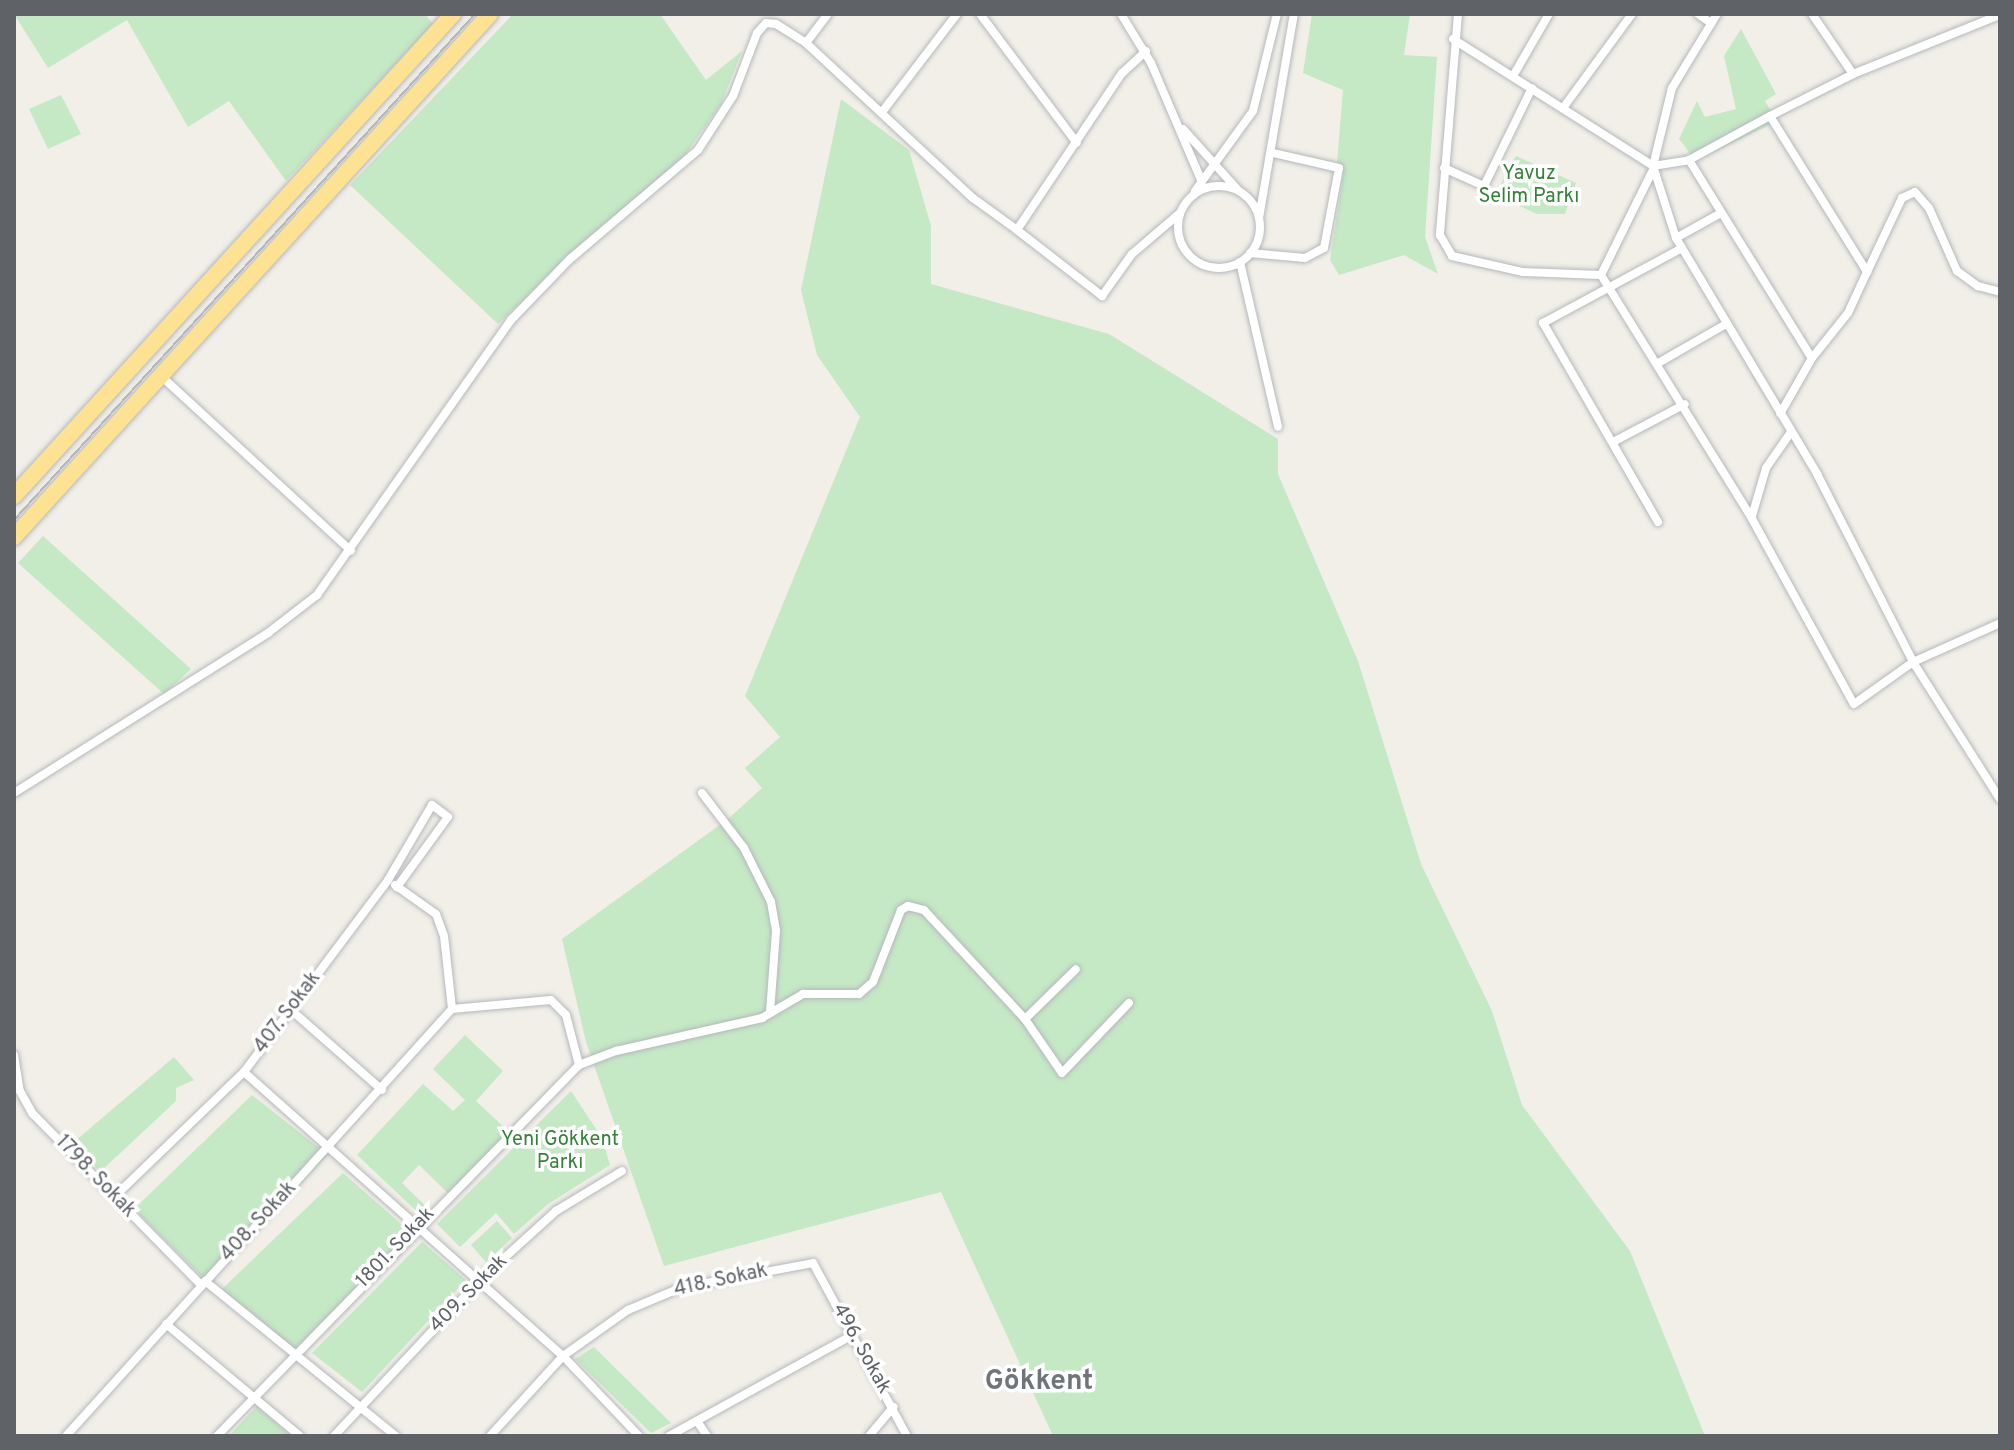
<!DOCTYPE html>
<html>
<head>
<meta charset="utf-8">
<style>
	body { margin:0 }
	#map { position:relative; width:2014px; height:1450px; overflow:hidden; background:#f1efe8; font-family:Overpass,sans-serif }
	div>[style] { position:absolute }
	.green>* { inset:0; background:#c5e8c5 }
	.roads { filter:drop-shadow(0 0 2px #b5b8bc) drop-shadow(0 0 2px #b5b8bc) }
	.street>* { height:8px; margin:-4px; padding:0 4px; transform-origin:4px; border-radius:4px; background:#fff }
	.street>.ring { margin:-4px; padding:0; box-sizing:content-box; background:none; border:8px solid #fff; border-radius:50% }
	.highway>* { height:16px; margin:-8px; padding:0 8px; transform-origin:8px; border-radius:8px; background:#fde293 }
	.tram>* { height:2px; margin:-1px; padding:0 1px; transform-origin:1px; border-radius:1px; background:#b6b7b8 }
	span { translate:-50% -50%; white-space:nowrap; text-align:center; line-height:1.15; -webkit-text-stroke:7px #fff; paint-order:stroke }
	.park-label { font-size:20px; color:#348238 }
	.street-label { font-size:20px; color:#5f6368 }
	.district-label { font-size:28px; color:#70757a; font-weight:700 }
	.frame { position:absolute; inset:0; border:16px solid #5f6368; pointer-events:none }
</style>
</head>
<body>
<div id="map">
	<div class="green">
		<div style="clip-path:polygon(14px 14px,425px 14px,433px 24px,286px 181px,229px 101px,188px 127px,127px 20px,48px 68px)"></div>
		<div style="clip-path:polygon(513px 14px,660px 14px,706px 80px,742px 51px,721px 104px,680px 162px,577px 248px,498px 324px,350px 185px)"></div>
		<div style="clip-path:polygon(1312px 14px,1410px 14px,1404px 55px,1437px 57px,1425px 237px,1438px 274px,1404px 255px,1339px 275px,1330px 260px,1343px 175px,1337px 163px,1343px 90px,1303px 73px)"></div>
		<div style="clip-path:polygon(1741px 29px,1776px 94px,1765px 101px,1777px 121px,1696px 161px,1679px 139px,1697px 101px,1705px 117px,1736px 109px,1724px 56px)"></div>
		<div style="clip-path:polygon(61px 95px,81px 134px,48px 149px,29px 109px)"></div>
		<div style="clip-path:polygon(841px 99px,909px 150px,931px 226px,931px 284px,1109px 334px,1278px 439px,1278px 474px,1358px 661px,1421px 864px,1492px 1011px,1522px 1105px,1630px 1251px,1705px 1436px,1053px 1436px,941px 1192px,664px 1266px,586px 1042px,562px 939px,728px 819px,762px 788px,745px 768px,780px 737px,745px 696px,860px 417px,817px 355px,801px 290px)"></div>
		<div style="clip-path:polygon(1516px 156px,1576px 183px,1565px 214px,1537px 214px,1495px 195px)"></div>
		<div style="clip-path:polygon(43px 536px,191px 669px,164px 694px,18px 563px)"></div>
		<div style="clip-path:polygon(465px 1035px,503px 1071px,476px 1101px,512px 1135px,453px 1198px,419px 1165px,402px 1183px,436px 1216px,429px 1223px,357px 1155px,423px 1084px,453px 1111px,465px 1100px,433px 1069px)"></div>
		<div style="clip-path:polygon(174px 1057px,194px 1080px,176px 1088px,176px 1101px,100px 1172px,75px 1141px)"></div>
		<div style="clip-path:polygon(571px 1091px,602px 1138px,610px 1165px,548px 1204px,514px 1234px,496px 1213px,460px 1247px,437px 1224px)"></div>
		<div style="clip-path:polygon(252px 1095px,328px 1155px,206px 1281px,134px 1209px)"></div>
		<div style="clip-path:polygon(343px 1173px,417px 1238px,301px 1355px,222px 1289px)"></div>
		<div style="clip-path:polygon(497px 1221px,512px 1238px,486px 1262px,471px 1245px)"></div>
		<div style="clip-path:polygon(422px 1242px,466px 1280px,362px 1392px,312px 1353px)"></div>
		<div style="clip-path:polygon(594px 1347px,671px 1423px,651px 1433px,575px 1359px)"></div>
		<div style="clip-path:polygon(257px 1406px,291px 1436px,229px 1436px)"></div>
	</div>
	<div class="roads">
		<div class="street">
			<div style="left:980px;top:14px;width:161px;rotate:53.1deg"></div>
			<div style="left:1121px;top:14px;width:57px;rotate:58.5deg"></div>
			<div style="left:1151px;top:63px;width:129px;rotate:66.8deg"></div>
			<div style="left:1458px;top:14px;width:222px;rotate:94.7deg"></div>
			<div style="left:1440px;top:235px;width:24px;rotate:60deg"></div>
			<div style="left:1452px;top:256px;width:73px;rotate:12.7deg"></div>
			<div style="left:1523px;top:272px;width:78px;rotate:2.2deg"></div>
			<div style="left:1601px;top:275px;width:115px;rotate:-63.7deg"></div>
			<div style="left:1698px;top:14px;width:16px;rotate:35deg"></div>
			<div style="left:1717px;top:14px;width:87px;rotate:121.3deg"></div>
			<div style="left:1672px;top:88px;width:80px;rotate:103.7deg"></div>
			<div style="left:1653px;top:166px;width:76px;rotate:72.3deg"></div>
			<div style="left:1676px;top:238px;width:275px;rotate:59.1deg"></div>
			<div style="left:1817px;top:474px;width:211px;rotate:62.9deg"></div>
			<div style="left:1913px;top:662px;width:162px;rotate:57.6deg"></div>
			<div style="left:1812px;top:14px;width:73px;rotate:55.7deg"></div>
			<div style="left:1853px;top:74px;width:158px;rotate:-21.9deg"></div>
			<div style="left:1453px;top:39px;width:237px;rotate:32.4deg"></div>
			<div style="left:1653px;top:166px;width:36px;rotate:-9deg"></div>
			<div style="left:1689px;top:160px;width:233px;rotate:58.2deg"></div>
			<div style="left:1812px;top:358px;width:64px;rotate:119.7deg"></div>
			<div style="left:806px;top:43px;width:36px;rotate:-53deg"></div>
			<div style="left:1146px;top:51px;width:33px;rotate:137deg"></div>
			<div style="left:1122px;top:73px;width:189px;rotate:123.8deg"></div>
			<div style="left:1017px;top:230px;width:108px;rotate:37.8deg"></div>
			<div style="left:1102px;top:296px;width:52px;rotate:-54.5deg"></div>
			<div style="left:1132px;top:254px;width:63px;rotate:-40.5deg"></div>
			<div style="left:1513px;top:76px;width:72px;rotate:-59.9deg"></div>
			<div style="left:1563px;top:108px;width:117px;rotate:-53.7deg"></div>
			<div style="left:882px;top:112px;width:123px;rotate:-52.6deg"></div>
			<div style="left:1770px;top:116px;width:93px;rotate:-26.8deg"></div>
			<div style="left:1183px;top:129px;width:82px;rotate:48deg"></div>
			<div style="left:1689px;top:160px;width:92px;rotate:-28.5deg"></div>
			<div style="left:1770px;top:116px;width:184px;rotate:58.1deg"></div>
			<div style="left:1867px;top:272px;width:45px;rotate:114.9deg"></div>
			<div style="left:1848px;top:313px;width:58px;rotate:128.7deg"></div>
			<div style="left:1444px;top:168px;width:44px;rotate:24.2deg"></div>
			<div style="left:1484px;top:186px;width:109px;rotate:-63.9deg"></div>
			<div class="ring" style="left:1178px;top:186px;width:74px;height:74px"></div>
			<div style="left:1195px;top:191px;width:99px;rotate:-54.1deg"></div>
			<div style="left:1253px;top:111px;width:100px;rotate:-76.1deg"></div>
			<div style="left:1259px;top:218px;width:207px;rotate:-80.3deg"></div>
			<div style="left:1676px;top:238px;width:51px;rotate:-29.1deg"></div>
			<div style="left:1250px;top:253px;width:55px;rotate:5.2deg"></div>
			<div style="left:1305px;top:258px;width:21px;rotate:-28deg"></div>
			<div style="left:1324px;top:248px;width:81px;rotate:-79.4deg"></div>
			<div style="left:1339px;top:168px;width:68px;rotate:-167.2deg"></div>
			<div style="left:1240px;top:262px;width:169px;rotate:77deg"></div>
			<div style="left:1867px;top:272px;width:82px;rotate:-64.7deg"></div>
			<div style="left:1902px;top:198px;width:14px;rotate:-25deg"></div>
			<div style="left:1915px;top:192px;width:21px;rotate:49deg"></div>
			<div style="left:1929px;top:208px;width:69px;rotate:66deg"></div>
			<div style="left:1957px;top:271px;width:26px;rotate:36deg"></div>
			<div style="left:1978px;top:286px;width:23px;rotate:15deg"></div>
			<div style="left:1601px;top:275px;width:285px;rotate:58.2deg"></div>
			<div style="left:1751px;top:517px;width:213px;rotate:61.2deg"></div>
			<div style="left:1854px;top:704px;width:72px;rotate:-35.4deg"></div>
			<div style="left:1913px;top:662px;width:95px;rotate:-24.1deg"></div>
			<div style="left:1660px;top:362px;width:76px;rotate:-29.9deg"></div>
			<div style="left:161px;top:376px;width:258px;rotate:42.6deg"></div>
			<div style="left:1613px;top:442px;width:81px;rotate:-27.8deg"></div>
			<div style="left:1752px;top:516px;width:50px;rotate:-73.7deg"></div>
			<div style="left:1766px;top:468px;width:44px;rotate:-55.2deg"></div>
			<div style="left:1658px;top:522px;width:230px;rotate:-120deg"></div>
			<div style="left:1543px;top:323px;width:158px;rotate:-28.3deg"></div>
			<div style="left:14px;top:793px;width:300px;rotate:-32.2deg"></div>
			<div style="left:268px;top:633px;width:62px;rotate:-37.8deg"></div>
			<div style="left:317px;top:595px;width:337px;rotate:-54.8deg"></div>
			<div style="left:511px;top:320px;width:85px;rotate:-46deg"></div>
			<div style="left:570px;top:259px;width:168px;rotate:-40.4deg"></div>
			<div style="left:698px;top:150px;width:64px;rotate:-57.1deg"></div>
			<div style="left:733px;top:96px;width:67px;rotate:-69.1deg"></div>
			<div style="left:757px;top:33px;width:13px;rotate:-48deg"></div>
			<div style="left:766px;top:23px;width:10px;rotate:6deg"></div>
			<div style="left:776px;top:24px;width:36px;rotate:32deg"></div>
			<div style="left:806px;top:43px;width:228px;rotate:42.9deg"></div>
			<div style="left:973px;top:198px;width:54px;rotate:36deg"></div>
			<div style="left:702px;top:793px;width:69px;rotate:52.6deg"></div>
			<div style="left:744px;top:848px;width:60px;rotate:63.4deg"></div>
			<div style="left:771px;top:902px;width:29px;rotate:80deg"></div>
			<div style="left:776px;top:931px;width:81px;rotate:94.2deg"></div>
			<div style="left:395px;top:885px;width:50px;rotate:35.3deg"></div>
			<div style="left:436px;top:914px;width:23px;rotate:70deg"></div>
			<div style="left:444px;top:936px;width:73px;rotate:83.7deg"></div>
			<div style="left:452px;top:1009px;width:99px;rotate:-5.2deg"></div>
			<div style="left:551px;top:1000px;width:21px;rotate:45deg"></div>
			<div style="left:566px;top:1015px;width:52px;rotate:75.4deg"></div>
			<div style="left:291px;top:1010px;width:121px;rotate:41.3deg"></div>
			<div style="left:1025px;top:1019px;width:71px;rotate:-44.4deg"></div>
			<div style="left:14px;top:1055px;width:36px;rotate:81deg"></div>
			<div style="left:20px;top:1091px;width:26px;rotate:61deg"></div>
			<div style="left:33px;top:1114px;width:240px;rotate:45.5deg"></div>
			<div style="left:244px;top:1072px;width:427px;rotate:41.7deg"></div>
			<div style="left:563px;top:1356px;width:110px;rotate:46.5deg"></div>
			<div style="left:114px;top:1197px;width:180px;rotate:-43.9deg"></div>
			<div style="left:244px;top:1072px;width:240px;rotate:-53.1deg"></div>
			<div style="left:388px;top:880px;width:87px;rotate:-59.6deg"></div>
			<div style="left:432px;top:805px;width:20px;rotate:37deg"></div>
			<div style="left:448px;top:817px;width:87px;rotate:126.1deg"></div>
			<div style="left:205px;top:1281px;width:246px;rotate:39.1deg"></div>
			<div style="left:166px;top:1324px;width:175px;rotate:39.9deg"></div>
			<div style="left:697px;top:1421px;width:18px;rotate:56deg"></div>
			<div style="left:66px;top:1436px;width:576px;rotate:-47.89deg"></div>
			<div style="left:217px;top:1436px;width:518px;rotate:-45.7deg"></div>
			<div style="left:579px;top:1065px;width:40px;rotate:-21deg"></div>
			<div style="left:616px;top:1051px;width:150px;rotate:-12.7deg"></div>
			<div style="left:762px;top:1018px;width:48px;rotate:-30.3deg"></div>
			<div style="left:803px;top:994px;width:56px"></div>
			<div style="left:859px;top:994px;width:18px;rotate:-41deg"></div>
			<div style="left:873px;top:982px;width:77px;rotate:-68.7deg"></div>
			<div style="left:901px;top:910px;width:8px;rotate:-30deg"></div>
			<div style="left:908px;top:906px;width:16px;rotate:14deg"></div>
			<div style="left:924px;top:910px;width:149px;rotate:47.2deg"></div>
			<div style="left:1025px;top:1019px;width:65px;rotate:55.6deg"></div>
			<div style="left:1062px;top:1073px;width:97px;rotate:-46.3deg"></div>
			<div style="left:334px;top:1436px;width:214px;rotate:-46.9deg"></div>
			<div style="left:480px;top:1280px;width:103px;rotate:-42.2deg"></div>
			<div style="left:556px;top:1211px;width:77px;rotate:-31.2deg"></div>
			<div style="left:490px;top:1436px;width:108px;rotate:-47.6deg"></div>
			<div style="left:563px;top:1356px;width:80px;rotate:-35.3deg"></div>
			<div style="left:628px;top:1310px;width:56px;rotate:-22.9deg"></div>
			<div style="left:680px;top:1288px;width:135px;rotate:-10.6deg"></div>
			<div style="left:813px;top:1263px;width:197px;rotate:61.5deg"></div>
			<div style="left:669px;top:1436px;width:210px;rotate:-28.8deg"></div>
			<div style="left:869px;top:1436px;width:38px;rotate:-50deg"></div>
		</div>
		<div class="highway">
			<div style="left:14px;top:496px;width:652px;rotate:-47.67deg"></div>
			<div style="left:14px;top:537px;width:707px;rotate:-47.69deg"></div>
		</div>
	</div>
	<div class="tram">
		<div style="left:14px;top:520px;width:685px;rotate:-47.66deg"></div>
	</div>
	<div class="park-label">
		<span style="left:1529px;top:186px">Yavuz<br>Selim Parkı</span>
		<span style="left:560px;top:1152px">Yeni Gökkent<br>Parkı</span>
	</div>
	<div class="street-label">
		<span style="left:288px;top:1013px;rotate:-53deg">407. Sokak</span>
		<span style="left:95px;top:1177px;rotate:46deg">1798. Sokak</span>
		<span style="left:259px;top:1222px;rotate:-47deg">408. Sokak</span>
		<span style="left:396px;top:1248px;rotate:-46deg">1801. Sokak</span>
		<span style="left:721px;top:1281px;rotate:-12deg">418. Sokak</span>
		<span style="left:469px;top:1294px;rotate:-45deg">409. Sokak</span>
		<span style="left:861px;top:1349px;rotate:61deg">496. Sokak</span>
	</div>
	<div class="district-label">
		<span style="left:1039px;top:1382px">Gökkent</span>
	</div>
	<div class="frame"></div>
</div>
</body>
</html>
